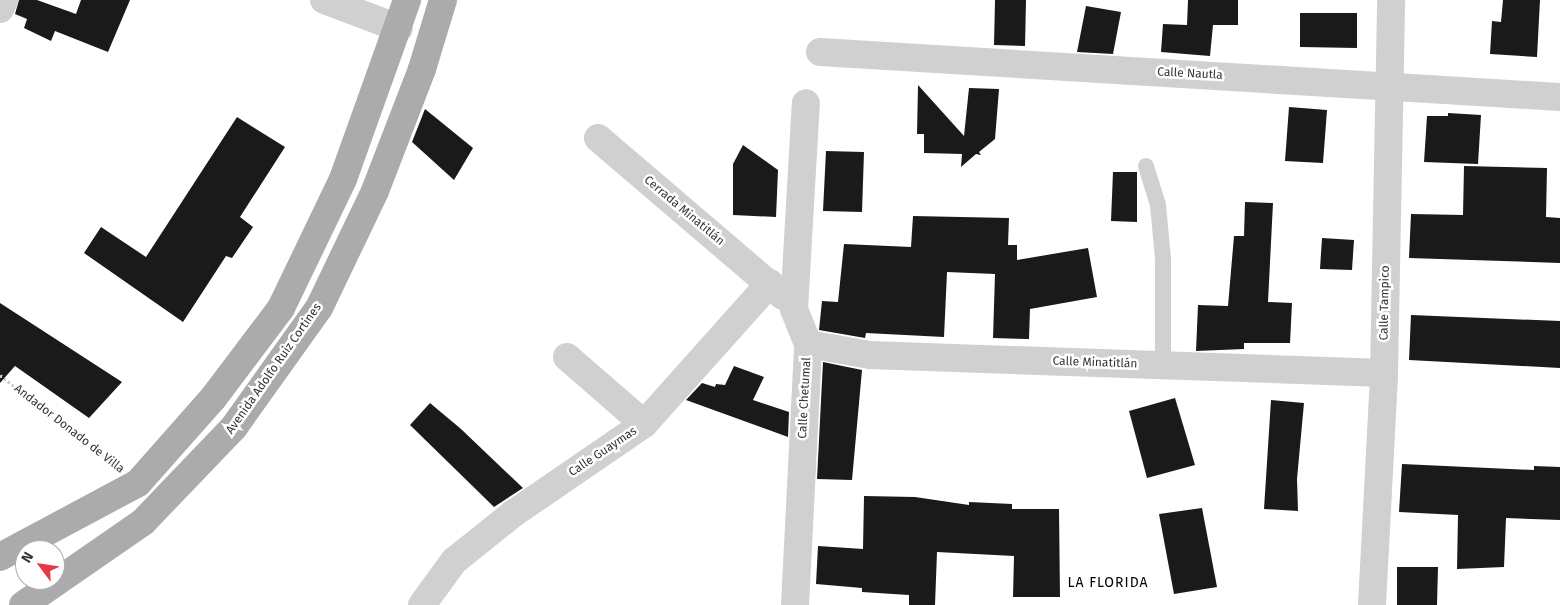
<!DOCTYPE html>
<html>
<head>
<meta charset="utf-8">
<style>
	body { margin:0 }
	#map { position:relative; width:1560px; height:605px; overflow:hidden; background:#fff; font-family:"Fira Sans",sans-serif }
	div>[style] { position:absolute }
	.building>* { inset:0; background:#1a1a1a }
	.path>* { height:3px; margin-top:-1.5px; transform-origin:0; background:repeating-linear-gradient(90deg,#cdcdcd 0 2.5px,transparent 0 5px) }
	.service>* { height:16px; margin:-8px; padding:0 8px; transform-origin:8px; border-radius:8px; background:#d0d0d0 }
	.minor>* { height:28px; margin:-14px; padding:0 14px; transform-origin:14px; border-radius:14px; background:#d0d0d0 }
	.primary>* { height:28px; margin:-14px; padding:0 14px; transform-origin:14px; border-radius:14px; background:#ababab }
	span { translate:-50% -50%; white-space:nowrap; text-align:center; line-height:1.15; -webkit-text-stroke:5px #fff; paint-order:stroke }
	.street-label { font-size:12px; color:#333 }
	.neighbourhood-label { font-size:14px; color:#000; letter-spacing:1px }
	.north { position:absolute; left:15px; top:540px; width:50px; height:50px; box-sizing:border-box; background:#fff; border:1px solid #adadad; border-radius:50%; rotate:301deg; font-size:14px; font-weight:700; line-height:20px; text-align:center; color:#333 }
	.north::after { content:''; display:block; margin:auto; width:18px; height:22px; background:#e63946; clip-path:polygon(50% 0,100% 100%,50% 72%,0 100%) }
</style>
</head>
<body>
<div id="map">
	<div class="building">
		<div style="clip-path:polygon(19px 0,37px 0,76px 14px,81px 0,130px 0,108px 52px,55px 31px,51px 41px,24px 28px,27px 19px,15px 14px)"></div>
		<div style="clip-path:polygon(995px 0,1026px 0,1025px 46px,994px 45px)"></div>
		<div style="clip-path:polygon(1188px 0,1238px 0,1238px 25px,1213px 25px,1210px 56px,1161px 52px,1163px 24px,1187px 25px)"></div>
		<div style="clip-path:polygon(1503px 0,1540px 0,1537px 57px,1490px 54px,1492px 21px,1501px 22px)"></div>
		<div style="clip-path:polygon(1086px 6px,1121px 12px,1113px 54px,1077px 52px)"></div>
		<div style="clip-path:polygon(1300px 13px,1357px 13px,1357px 48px,1300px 47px)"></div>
		<div style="clip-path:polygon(918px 85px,964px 136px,969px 88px,999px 89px,995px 139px,979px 152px,981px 155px,976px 154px,961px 167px,962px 154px,924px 153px,924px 134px,917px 134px)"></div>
		<div style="clip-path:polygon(1289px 107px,1327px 110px,1323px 163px,1285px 161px)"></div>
		<div style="clip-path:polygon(425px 109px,473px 148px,454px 180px,412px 142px)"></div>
		<div style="clip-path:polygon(1448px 113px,1481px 115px,1478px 164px,1424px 162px,1427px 116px,1448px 116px)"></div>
		<div style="clip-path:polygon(237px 117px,285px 147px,240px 217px,253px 227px,232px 258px,226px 256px,183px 322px,84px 253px,101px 227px,146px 257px)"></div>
		<div style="clip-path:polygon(743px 145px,778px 170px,776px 217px,733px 215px,733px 164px)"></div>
		<div style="clip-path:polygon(826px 151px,864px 152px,862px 212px,823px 211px)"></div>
		<div style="clip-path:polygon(1464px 166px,1547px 168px,1546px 217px,1560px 218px,1560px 263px,1409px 258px,1411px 214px,1463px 215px)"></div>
		<div style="clip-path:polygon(1113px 172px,1137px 172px,1137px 222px,1111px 221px)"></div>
		<div style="clip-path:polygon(1245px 202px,1273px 203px,1268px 302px,1292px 303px,1290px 343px,1244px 343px,1244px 349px,1196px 351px,1198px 305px,1228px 306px,1234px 236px,1244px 236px)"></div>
		<div style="clip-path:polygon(913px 216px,1009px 218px,1008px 245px,1017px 245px,1017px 260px,1088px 248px,1097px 297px,1030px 309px,1029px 339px,993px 338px,995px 274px,947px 272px,944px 337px,866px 333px,865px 338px,819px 330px,822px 301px,838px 302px,844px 244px,911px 247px)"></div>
		<div style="clip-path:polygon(1322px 238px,1354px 240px,1352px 270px,1320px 269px)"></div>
		<div style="clip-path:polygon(0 303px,122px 382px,89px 418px,15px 366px,0 383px)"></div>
		<div style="clip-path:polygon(1411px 315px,1560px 321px,1560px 368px,1409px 360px)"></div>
		<div style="clip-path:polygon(823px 362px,862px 370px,852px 480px,817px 479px)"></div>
		<div style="clip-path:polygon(734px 366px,764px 377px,753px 400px,789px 412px,788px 437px,686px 400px,702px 383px,715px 387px,716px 384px,725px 385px)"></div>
		<div style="clip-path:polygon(1175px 398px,1195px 465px,1147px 478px,1129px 411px)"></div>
		<div style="clip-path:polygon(1271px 400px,1304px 403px,1297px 479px,1298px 511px,1264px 509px)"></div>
		<div style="clip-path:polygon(430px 403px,461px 429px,523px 488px,494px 507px,410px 425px)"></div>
		<div style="clip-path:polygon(1402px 464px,1534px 470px,1534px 466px,1560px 467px,1560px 520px,1506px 518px,1504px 567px,1457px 569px,1458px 515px,1399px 512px)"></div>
		<div style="clip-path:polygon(864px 496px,915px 497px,969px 505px,969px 502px,1012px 504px,1012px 509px,1059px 509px,1060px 597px,1013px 597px,1014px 556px,937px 552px,935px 605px,909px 605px,909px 595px,862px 592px,862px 588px,816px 584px,818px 546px,863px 549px)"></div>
		<div style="clip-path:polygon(1202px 508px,1217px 587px,1174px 594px,1159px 514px)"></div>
		<div style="clip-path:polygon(1397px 567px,1438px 567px,1437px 605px,1397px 605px)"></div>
	</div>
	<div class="path">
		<div style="left:0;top:375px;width:142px;rotate:38.2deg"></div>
	</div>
	<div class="service">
		<div style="left:1146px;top:166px;width:41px;rotate:72.9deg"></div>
		<div style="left:1158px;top:205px;width:54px;rotate:84.7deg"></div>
		<div style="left:1163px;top:259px;width:106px;rotate:90deg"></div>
	</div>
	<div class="minor">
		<div style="left:324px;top:0;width:80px;rotate:20.5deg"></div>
		<div style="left:0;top:9px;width:10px;rotate:-66deg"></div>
		<div style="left:820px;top:52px;width:741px;rotate:3.48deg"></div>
		<div style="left:598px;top:138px;width:243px;rotate:40.5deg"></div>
		<div style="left:808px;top:344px;width:63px;rotate:10.1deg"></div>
		<div style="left:870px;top:355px;width:514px;rotate:2.01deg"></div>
		<div style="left:567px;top:357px;width:102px;rotate:41deg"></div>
		<div style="left:422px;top:605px;width:54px;rotate:-54deg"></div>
		<div style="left:454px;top:561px;width:77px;rotate:-38.7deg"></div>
		<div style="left:514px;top:513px;width:158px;rotate:-34.4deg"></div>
		<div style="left:644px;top:424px;width:189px;rotate:-48.2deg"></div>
		<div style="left:795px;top:605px;width:261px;rotate:-87.1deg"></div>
		<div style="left:808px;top:344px;width:38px;rotate:-112deg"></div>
		<div style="left:794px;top:309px;width:206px;rotate:-86.7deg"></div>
		<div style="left:1372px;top:605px;width:232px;rotate:-87deg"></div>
		<div style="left:1384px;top:373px;width:373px;rotate:-88.9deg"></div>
	</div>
	<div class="primary">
		<div style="left:0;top:557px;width:157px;rotate:-28.2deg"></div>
		<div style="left:138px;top:483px;width:115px;rotate:-48.5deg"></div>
		<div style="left:214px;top:397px;width:111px;rotate:-53deg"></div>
		<div style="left:281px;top:308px;width:143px;rotate:-64.3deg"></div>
		<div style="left:343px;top:179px;width:190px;rotate:-70.3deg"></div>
		<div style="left:23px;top:605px;width:146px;rotate:-34.7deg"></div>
		<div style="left:143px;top:522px;width:132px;rotate:-46.2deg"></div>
		<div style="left:234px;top:427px;width:146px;rotate:-54.5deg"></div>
		<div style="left:319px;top:308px;width:130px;rotate:-64.4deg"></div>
		<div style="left:375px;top:191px;width:131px;rotate:-68.9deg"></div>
		<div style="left:422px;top:69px;width:72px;rotate:-73.1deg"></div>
	</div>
	<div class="street-label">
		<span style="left:1190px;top:74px;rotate:3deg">Calle Nautla</span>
		<span style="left:684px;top:211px;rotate:40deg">Cerrada Minatitlán</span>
		<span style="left:1385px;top:303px;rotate:-89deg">Calle Tampico</span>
		<span style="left:1095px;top:363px;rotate:2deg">Calle Minatitlán</span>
		<span style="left:274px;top:369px;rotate:-55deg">Avenida Adolfo Ruiz Cortines</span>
		<span style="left:805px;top:398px;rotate:-87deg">Calle Chetumal</span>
		<span style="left:69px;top:429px;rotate:38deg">Andador Donado de Villa</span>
		<span style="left:603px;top:452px;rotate:-34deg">Calle Guaymas</span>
	</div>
	<div class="neighbourhood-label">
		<span style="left:1108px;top:583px">LA FLORIDA</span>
	</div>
	<div class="north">N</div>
</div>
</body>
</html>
